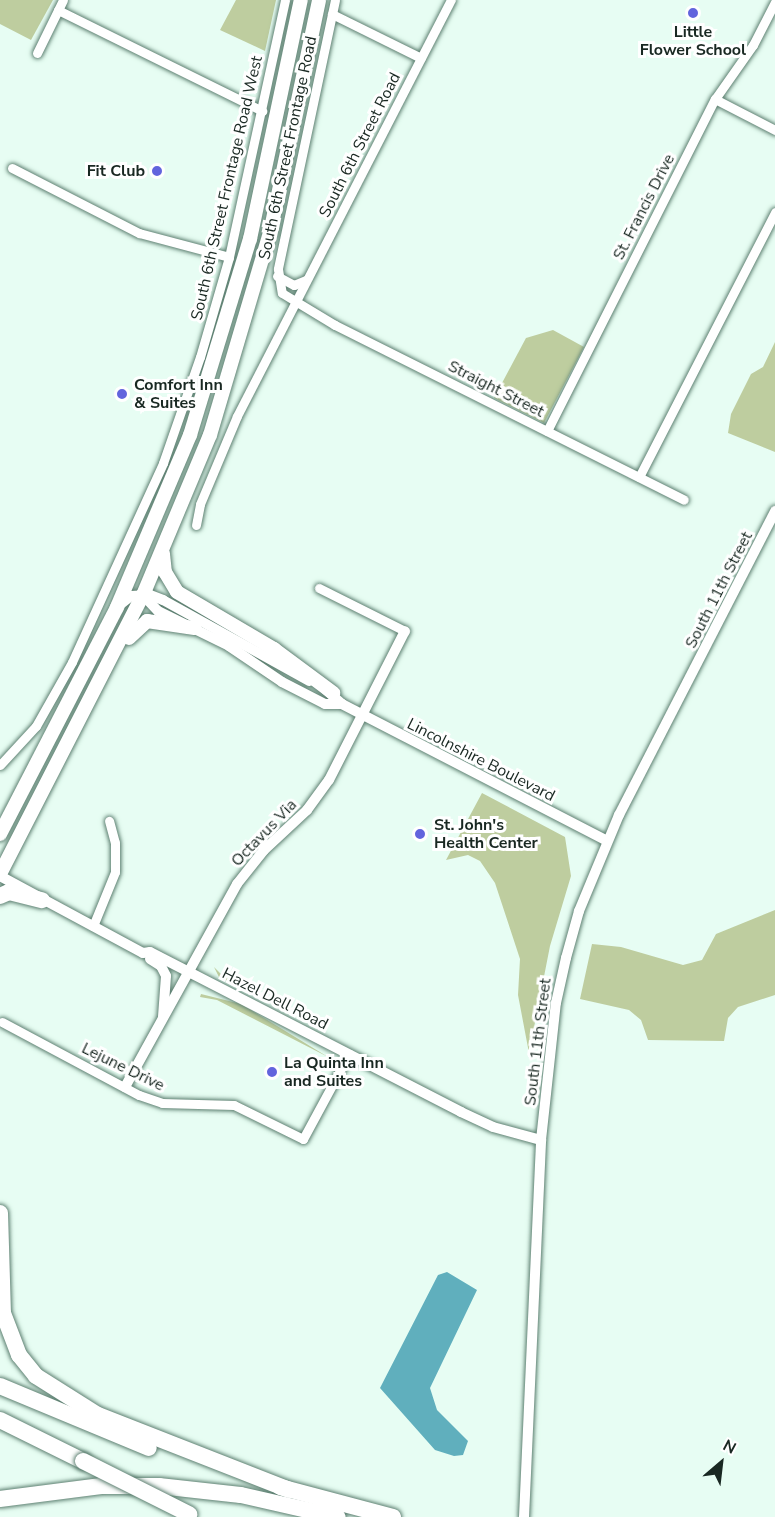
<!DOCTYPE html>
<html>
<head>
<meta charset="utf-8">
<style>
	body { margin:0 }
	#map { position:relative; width:775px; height:1517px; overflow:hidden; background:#e7fdf3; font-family:"Nunito Sans",sans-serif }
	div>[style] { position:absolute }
	.green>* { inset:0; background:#becd9f }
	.water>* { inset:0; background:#60afbd }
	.roads { filter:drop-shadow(0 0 2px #5d8071) drop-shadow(0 0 2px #5d8071) }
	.minor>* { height:9px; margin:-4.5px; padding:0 4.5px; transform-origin:4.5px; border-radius:4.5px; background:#fff }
	.tertiary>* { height:10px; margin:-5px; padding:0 5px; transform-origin:5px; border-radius:5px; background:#fff }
	.primary>* { height:14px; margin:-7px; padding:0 7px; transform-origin:7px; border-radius:7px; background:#fff }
	.motorway>* { height:16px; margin:-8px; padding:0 8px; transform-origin:8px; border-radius:8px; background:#fff }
	.bridges { filter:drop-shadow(0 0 2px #5d8071) drop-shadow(0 0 2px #5d8071) }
	.motorway-bridge>* { height:16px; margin:-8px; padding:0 8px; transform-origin:8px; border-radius:8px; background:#fff }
	.dots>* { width:16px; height:16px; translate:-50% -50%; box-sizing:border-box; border:3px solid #fff; border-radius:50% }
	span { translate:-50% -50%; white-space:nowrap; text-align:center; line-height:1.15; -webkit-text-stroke:6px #fff; paint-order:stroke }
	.poi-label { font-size:16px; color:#192822; font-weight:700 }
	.right { translate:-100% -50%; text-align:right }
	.left { translate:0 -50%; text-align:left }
	.street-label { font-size:16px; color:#192822 }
	.north { position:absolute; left:691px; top:1433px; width:60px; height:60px; -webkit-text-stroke:4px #fff; paint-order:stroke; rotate:28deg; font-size:16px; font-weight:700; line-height:24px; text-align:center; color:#192822 }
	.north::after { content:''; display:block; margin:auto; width:21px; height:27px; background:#192822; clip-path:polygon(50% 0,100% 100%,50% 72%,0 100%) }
</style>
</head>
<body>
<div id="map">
	<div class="green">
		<div style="clip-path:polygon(0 0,53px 0,31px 40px,0 24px)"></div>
		<div style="clip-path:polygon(236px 0,276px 0,265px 51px,220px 30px)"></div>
		<div style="clip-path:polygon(553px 330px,584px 347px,544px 423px,494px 398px,526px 338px)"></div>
		<div style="clip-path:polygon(775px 342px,775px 452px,728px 433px,731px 414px,751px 374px,763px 367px)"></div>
		<div style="clip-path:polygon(482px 793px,565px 837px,571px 876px,550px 946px,529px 1053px,518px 995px,520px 959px,495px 883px,480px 861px,468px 855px,446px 860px)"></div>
		<div style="clip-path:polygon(775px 910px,775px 995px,738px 1007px,728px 1018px,724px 1041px,648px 1040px,641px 1020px,629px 1010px,580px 999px,592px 944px,621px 947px,683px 965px,702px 960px,716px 934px)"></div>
		<div style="clip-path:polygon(214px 967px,223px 976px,299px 1016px,219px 977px)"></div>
		<div style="clip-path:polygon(201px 994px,241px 1004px,328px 1057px,217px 1000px,200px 997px)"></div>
	</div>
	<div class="water">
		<div style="clip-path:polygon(447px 1272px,477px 1290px,430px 1388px,437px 1410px,468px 1441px,463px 1455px,454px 1456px,435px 1450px,380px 1388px,438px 1275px)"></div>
	</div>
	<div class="roads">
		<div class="minor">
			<div style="left:335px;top:0;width:275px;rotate:102deg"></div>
			<div style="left:278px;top:269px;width:24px;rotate:81deg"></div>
			<div style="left:282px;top:293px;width:62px;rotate:31.1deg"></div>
			<div style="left:335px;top:325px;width:390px;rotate:26.6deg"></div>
			<div style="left:58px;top:10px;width:228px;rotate:26.3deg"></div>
			<div style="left:332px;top:14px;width:99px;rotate:26.3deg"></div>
			<div style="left:37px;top:53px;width:59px;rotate:-63.9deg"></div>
			<div style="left:715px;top:99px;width:68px;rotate:27.3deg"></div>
			<div style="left:12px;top:168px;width:143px;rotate:27.1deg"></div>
			<div style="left:139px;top:233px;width:93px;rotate:14.9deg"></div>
			<div style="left:277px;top:276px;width:19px;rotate:28deg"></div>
			<div style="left:294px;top:285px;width:13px;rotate:-23deg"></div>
			<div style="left:547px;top:431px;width:372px;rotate:-63.2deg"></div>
			<div style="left:715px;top:99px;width:66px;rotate:-54.9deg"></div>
			<div style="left:753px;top:45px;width:48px;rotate:-62.9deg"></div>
			<div style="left:639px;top:477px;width:298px;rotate:-62.8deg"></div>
			<div style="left:196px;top:525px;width:21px;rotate:-79deg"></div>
			<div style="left:200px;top:504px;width:95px;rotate:-67.2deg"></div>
			<div style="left:237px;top:416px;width:468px;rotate:-62.8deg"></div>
			<div style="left:319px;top:588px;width:96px;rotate:26.6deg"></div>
			<div style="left:0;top:765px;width:53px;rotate:-47.3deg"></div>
			<div style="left:36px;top:726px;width:73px;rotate:-60.6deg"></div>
			<div style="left:72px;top:662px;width:219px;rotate:-65.4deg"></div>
			<div style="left:163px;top:463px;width:112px;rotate:-70.8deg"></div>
			<div style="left:200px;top:357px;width:104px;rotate:-73.8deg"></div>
			<div style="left:229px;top:257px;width:263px;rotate:-77.7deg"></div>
			<div style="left:93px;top:926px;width:58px;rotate:-67.8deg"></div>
			<div style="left:115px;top:872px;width:29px;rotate:-90deg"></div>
			<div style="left:115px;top:843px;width:23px;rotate:-105deg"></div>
			<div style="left:2px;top:1022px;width:155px;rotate:28.1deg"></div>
			<div style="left:139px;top:1095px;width:24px;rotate:19deg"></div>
			<div style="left:162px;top:1103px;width:72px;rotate:1.6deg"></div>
			<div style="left:234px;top:1105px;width:77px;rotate:26.2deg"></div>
			<div style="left:303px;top:1139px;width:97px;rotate:-61.6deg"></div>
		</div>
		<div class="tertiary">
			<div style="left:143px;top:595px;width:22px;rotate:47deg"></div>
			<div style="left:158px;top:611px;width:79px;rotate:26.2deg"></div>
			<div style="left:229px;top:646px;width:64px;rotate:34.2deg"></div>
			<div style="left:282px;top:682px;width:48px;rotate:27.1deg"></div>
			<div style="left:325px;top:704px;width:17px"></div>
			<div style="left:117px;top:607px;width:18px;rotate:-38deg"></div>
			<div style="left:131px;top:596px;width:19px;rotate:-3deg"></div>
			<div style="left:150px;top:595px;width:14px;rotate:21deg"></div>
			<div style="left:163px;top:600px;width:167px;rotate:29deg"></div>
			<div style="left:326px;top:690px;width:21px;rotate:41deg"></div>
			<div style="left:342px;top:704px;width:298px;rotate:27.3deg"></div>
			<div style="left:0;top:876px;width:162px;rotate:28.3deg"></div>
			<div style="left:143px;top:953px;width:7px;rotate:-8deg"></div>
			<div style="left:150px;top:952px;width:350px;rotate:27.2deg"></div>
			<div style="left:461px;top:1112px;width:35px;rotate:25deg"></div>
			<div style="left:493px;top:1127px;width:50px;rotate:15.2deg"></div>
			<div style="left:150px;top:959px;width:13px;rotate:32deg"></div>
			<div style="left:161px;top:966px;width:11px;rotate:63deg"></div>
			<div style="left:166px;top:976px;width:41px;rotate:94.2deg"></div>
			<div style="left:125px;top:1087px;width:232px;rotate:-61.1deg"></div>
			<div style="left:237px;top:884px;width:43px;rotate:-51.5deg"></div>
			<div style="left:264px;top:850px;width:59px;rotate:-42.9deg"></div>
			<div style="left:307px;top:810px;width:37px;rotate:-54deg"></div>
			<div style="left:329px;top:780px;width:167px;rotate:-63deg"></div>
			<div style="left:524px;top:1517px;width:377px;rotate:-87.4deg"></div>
			<div style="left:541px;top:1140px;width:138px;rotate:-83.8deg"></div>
			<div style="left:556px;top:1003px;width:46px;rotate:-77.5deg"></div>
			<div style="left:566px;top:958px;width:49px;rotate:-74.5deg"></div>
			<div style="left:579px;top:911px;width:104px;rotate:-67.4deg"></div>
			<div style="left:619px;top:815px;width:342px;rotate:-62.8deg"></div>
		</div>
		<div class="primary">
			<div style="left:163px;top:554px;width:18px;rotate:84deg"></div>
			<div style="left:165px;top:572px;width:23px;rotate:59deg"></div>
			<div style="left:177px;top:592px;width:113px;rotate:30.4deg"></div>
			<div style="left:274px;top:649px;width:74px;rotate:36.7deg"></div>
			<div style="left:129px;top:638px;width:25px;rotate:-43deg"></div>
			<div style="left:147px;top:621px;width:48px;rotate:8.5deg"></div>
			<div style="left:0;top:834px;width:255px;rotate:-62.7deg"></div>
			<div style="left:117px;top:607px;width:187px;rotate:-67deg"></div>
			<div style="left:190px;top:435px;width:205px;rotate:-73deg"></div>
			<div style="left:250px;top:239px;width:244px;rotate:-78deg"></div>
			<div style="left:0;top:874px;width:314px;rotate:-62.9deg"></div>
			<div style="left:143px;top:595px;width:173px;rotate:-67.3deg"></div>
			<div style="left:210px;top:435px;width:211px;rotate:-73.5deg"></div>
			<div style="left:270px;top:233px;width:238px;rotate:-78.1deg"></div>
		</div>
		<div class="motorway">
			<div style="left:0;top:896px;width:10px;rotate:-24deg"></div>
			<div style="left:9px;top:892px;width:34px;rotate:14deg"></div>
			<div style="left:0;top:1213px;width:100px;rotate:88.3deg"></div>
			<div style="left:3px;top:1313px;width:45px;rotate:69.1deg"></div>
			<div style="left:19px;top:1355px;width:27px;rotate:51deg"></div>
			<div style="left:36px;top:1376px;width:73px;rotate:32.2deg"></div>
			<div style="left:98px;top:1415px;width:205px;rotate:21.4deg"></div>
			<div style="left:0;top:1386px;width:161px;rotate:22.6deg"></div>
			<div style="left:0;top:1420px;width:93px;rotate:26.3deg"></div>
			<div style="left:280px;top:1487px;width:117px;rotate:14.9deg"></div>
			<div style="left:0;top:1499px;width:102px;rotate:-7.3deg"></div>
			<div style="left:101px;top:1486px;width:58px"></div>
			<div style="left:159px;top:1486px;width:82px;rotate:6.3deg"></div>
			<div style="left:241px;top:1495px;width:99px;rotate:12.8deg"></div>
		</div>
	</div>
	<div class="bridges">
		<div class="motorway-bridge">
			<div style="left:83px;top:1461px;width:119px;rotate:26.6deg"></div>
		</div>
	</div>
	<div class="dots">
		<div style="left:693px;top:13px;background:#6264dd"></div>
		<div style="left:157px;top:171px;background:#6264dd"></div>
		<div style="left:122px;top:394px;background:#6264dd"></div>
		<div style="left:420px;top:834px;background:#6264dd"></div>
		<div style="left:272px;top:1072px;background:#6264dd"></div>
	</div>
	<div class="poi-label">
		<span style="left:693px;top:41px">Little<br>Flower School</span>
		<span class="right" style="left:145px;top:171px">Fit Club</span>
		<span class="left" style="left:134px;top:394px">Comfort Inn<br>&amp; Suites</span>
		<span class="left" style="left:434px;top:834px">St. John's<br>Health Center</span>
		<span class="left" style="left:284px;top:1072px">La Quinta Inn<br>and Suites</span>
	</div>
	<div class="street-label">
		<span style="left:360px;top:145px;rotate:-63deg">South 6th Street Road</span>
		<span style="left:288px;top:148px;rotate:-78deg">South 6th Street Frontage Road</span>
		<span style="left:227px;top:188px;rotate:-77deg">South 6th Street Frontage Road West</span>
		<span style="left:644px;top:207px;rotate:-63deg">St. Francis Drive</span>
		<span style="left:496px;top:389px;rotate:27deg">Straight Street</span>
		<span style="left:719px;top:590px;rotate:-63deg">South 11th Street</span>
		<span style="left:481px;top:760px;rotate:27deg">Lincolnshire Boulevard</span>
		<span style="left:264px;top:833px;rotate:-46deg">Octavus Via</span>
		<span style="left:275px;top:999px;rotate:27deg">Hazel Dell Road</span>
		<span style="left:538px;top:1042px;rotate:-83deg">South 11th Street</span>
		<span style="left:123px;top:1067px;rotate:26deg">Lejune Drive</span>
	</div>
	<div class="north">N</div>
</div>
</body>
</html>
